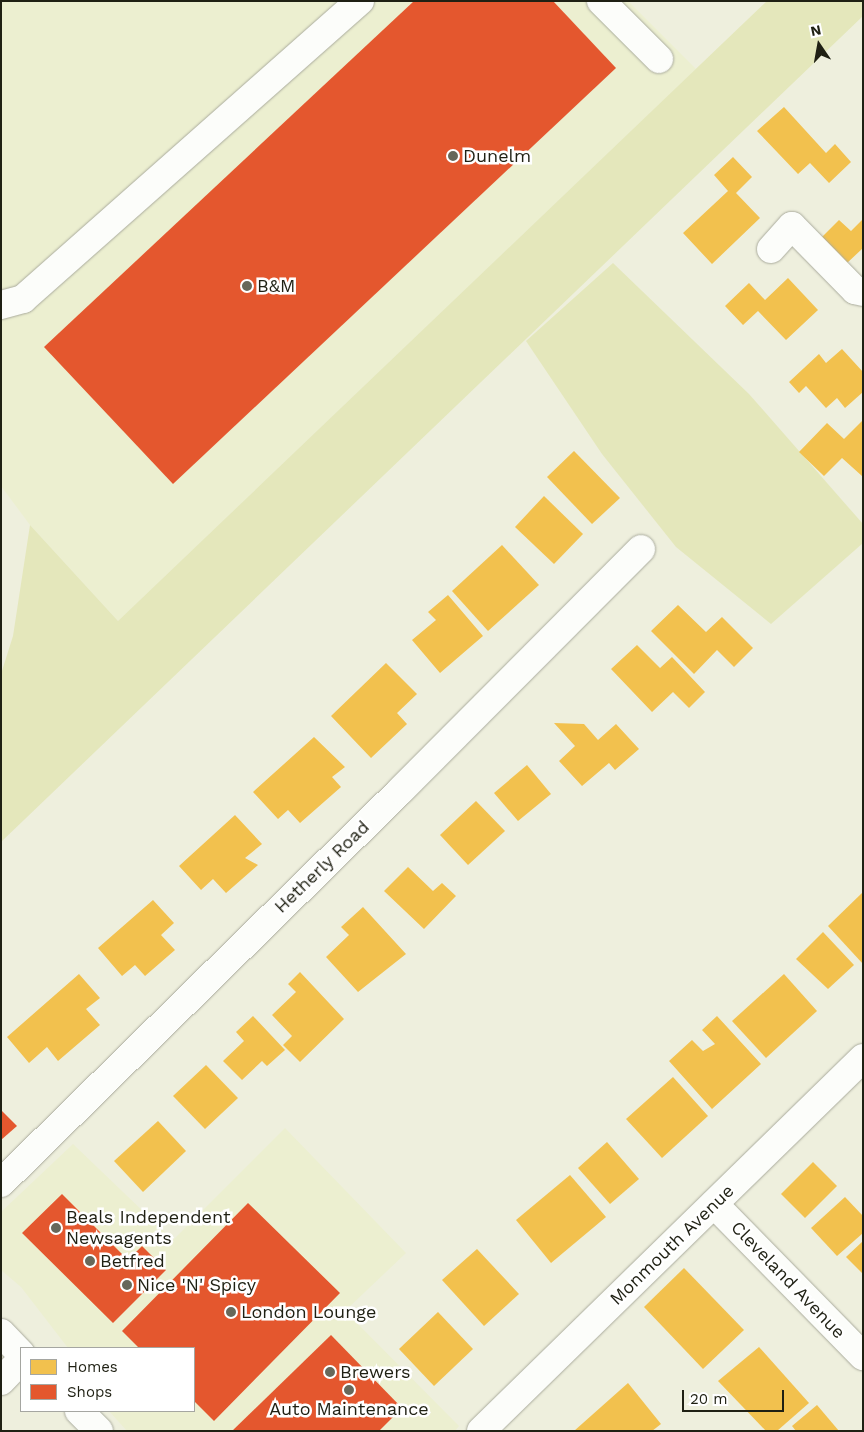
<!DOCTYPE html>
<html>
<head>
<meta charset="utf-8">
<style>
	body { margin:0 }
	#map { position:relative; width:864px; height:1432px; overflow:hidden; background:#eeefdd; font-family:"Work Sans",sans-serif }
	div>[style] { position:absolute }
	.built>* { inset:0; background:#ecefd0 }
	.green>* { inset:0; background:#e4e7bb }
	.homes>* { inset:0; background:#f2c14e }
	.shops>* { inset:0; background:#e4572e }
	.roads { filter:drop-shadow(0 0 1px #aaab9d) drop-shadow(0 0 1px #aaab9d) }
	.minor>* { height:28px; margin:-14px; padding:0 14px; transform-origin:14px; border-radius:14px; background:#fcfdfa }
	.major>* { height:28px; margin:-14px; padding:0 14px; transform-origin:14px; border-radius:14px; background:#fcfdfa }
	.dots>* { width:14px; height:14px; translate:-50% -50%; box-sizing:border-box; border:2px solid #fff; border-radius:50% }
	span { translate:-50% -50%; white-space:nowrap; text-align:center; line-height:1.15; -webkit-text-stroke:5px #fff; paint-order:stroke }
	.poi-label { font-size:18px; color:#1f2013 }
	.left { translate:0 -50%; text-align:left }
	.street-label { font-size:18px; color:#1f2013 }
	.frame { position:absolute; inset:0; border:2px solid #1f2013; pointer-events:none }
	.legend { position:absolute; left:20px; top:1347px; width:175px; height:65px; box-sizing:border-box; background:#fff; border:1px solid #a5a6a1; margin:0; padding:6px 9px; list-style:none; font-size:15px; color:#1f2013 }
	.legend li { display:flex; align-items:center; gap:10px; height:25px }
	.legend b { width:25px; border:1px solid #a5a6a1 }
	.north { position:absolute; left:794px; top:20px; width:50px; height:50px; -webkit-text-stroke:4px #fff; paint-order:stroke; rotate:348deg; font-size:14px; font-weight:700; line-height:20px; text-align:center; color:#1f2013 }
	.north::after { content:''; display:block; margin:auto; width:18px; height:22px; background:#1f2013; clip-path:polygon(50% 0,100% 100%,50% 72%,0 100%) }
	.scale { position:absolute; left:682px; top:1390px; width:102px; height:22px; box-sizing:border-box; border:2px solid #1f2013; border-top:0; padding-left:6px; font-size:15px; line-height:18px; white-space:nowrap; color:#1f2013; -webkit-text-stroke:4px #fff; paint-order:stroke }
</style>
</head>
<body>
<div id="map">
	<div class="built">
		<div style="clip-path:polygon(1px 1px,628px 1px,696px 69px,118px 621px,30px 525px,1px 486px)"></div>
		<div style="clip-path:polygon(285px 1128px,406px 1253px,345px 1311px,459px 1426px,455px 1431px,127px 1431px,109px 1411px,194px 1411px,194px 1348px,68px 1348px,21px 1287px,1px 1270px,1px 1212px,73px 1144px,173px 1240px)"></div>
	</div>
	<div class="green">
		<div style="clip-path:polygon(767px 1px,863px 1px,863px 16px,1px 842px,1px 674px,13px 636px,30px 525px,118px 621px)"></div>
		<div style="clip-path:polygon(613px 263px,749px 394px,863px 524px,863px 543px,771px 624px,676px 547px,602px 454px,526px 341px)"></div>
	</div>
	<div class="homes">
		<div style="clip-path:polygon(784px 107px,826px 153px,835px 144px,851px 162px,829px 183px,810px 163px,798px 174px,757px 131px)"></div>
		<div style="clip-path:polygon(733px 157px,752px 177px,736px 193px,760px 218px,712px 264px,683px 233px,728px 191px,714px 175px)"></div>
		<div style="clip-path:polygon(863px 219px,863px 248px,846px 264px,819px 240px,839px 220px,851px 231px)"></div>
		<div style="clip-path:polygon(788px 278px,818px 310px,786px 340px,758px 311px,743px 325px,725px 306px,749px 283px,765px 300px)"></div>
		<div style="clip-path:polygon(842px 349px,863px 372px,863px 392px,845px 408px,837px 398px,826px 408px,806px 386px,799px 393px,789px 382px,819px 354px,826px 363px)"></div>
		<div style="clip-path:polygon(863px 420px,862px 476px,842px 458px,824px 476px,799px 452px,827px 423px,844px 439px)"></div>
		<div style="clip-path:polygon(574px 451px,620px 498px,592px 524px,547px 477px)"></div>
		<div style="clip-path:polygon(544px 496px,583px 534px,554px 564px,515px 527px)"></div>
		<div style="clip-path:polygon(502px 545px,539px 585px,488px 631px,452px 591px)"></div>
		<div style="clip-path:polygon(448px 595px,483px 636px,440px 673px,412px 640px,436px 620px,428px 612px)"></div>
		<div style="clip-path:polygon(678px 605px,706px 632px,722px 617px,753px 648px,734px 667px,717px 650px,694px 674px,651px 631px)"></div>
		<div style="clip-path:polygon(637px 645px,660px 668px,672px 657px,705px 692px,689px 708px,673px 692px,652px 712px,611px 669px)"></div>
		<div style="clip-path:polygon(386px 663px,417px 694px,397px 713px,407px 724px,371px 758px,331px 716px)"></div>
		<div style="clip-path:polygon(554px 723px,584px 724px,598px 740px,616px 724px,639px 749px,615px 770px,609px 763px,582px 786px,559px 761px,575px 746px)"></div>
		<div style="clip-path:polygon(314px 737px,345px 767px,332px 777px,341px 787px,300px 823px,288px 810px,278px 819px,253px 792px)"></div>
		<div style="clip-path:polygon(527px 765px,551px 794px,518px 821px,494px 793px)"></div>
		<div style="clip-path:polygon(476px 801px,505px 831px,468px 865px,440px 835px)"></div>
		<div style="clip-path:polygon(235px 815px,262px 844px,245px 858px,258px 865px,226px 893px,213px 879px,201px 890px,179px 866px)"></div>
		<div style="clip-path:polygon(408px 867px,433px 891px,442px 883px,456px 896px,424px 929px,384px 891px)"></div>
		<div style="clip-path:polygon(863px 892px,863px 964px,828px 926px)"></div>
		<div style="clip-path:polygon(153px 900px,174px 923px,161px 935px,175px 950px,145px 976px,135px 965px,122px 976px,98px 948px)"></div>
		<div style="clip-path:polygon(363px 907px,406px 954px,358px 992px,326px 957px,349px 935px,341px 927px)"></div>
		<div style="clip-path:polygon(823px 932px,854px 965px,828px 989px,796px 959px)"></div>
		<div style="clip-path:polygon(300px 972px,344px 1019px,300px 1062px,283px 1045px,292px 1036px,272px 1015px,296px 992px,288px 984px)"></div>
		<div style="clip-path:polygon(79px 974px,100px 998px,86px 1009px,100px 1025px,58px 1061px,47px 1047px,29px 1063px,7px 1037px)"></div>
		<div style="clip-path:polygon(784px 974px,817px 1011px,766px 1058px,732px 1021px)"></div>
		<div style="clip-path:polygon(253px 1016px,285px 1050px,267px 1066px,262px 1061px,242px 1080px,223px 1061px,244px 1041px,236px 1032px)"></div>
		<div style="clip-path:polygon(717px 1016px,761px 1064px,712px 1109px,669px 1061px,692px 1040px,703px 1051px,715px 1044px,702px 1030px)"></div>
		<div style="clip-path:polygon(206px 1065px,238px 1098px,205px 1129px,173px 1096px)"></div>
		<div style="clip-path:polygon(673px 1077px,708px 1116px,662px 1158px,626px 1119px)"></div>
		<div style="clip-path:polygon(158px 1121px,186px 1151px,143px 1192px,114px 1161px)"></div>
		<div style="clip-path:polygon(607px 1142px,639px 1179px,610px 1204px,578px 1168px)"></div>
		<div style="clip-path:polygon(813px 1162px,837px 1186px,805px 1218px,781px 1194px)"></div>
		<div style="clip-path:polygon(570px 1175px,606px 1217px,551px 1263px,516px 1220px)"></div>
		<div style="clip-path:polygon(845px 1197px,863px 1216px,863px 1233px,837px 1256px,811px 1228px)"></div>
		<div style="clip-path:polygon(863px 1241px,863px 1274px,846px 1257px)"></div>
		<div style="clip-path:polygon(477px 1249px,519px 1294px,484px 1326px,442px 1280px)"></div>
		<div style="clip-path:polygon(684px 1268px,744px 1330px,703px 1369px,644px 1307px)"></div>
		<div style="clip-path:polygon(438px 1312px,473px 1349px,434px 1386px,399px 1349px)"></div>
		<div style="clip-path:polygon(759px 1347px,809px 1403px,777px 1431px,766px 1431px,718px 1381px)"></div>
		<div style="clip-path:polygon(628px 1383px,661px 1424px,652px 1431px,574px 1431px)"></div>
		<div style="clip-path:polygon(817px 1405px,839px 1431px,796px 1431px,792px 1426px)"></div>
	</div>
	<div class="shops">
		<div style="clip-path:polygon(414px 1px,553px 1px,616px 68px,173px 484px,44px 347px)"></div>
		<div style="clip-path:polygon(1px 1110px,17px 1126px,1px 1140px)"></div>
		<div style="clip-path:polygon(62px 1194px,128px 1260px,142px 1246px,166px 1270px,113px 1323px,22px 1233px)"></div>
		<div style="clip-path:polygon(248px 1203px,340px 1293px,214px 1421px,194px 1401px,194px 1348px,139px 1348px,122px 1331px)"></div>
		<div style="clip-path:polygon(331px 1335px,402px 1408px,379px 1431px,232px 1431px)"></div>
	</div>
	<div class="roads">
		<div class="minor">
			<div style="left:601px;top:1px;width:82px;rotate:45deg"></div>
			<div style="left:771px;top:249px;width:31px;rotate:-48deg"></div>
			<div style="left:792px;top:226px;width:90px;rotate:45.5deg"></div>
			<div style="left:855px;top:290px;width:8px;rotate:14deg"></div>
			<div style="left:1px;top:305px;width:23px;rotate:-15deg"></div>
			<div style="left:23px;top:299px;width:450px;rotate:-41.5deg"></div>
			<div style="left:1px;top:1183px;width:561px;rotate:-44.49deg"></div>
			<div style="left:401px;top:790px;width:340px;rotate:-45.1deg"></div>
			<div style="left:714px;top:1204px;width:213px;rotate:45.6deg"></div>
			<div style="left:1px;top:1381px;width:29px;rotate:-46deg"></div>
			<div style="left:481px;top:1431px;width:534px;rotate:-44.32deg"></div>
		</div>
		<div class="major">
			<div style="left:1px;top:1333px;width:29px;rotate:46deg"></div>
			<div style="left:79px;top:1411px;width:28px;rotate:45deg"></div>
		</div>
	</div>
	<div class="dots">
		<div style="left:453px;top:156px;background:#67685a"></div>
		<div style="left:247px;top:286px;background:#67685a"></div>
		<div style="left:56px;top:1228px;background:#67685a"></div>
		<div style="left:90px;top:1261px;background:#67685a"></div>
		<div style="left:127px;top:1285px;background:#67685a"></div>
		<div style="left:231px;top:1312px;background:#67685a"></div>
		<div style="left:330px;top:1372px;background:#67685a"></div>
		<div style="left:349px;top:1390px;background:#67685a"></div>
	</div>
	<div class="poi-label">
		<span class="left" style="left:463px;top:156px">Dunelm</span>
		<span class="left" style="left:257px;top:286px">B&amp;M</span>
		<span class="left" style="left:66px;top:1228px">Beals Independent<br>Newsagents</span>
		<span class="left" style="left:100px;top:1261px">Betfred</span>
		<span class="left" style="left:137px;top:1285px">Nice 'N' Spicy</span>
		<span class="left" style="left:241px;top:1312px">London Lounge</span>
		<span class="left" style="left:340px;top:1372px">Brewers</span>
		<span style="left:349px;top:1409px">Auto Maintenance</span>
	</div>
	<div class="street-label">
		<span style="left:322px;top:867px;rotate:-44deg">Hetherly Road</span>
		<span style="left:672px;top:1245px;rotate:-44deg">Monmouth Avenue</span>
		<span style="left:788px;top:1280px;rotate:46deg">Cleveland Avenue</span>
	</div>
	<div class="frame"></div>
	<ul class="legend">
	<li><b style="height:14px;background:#f2c14e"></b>Homes</li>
	<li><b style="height:14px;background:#e4572e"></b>Shops</li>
	</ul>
	<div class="north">N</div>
	<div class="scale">20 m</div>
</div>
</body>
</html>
